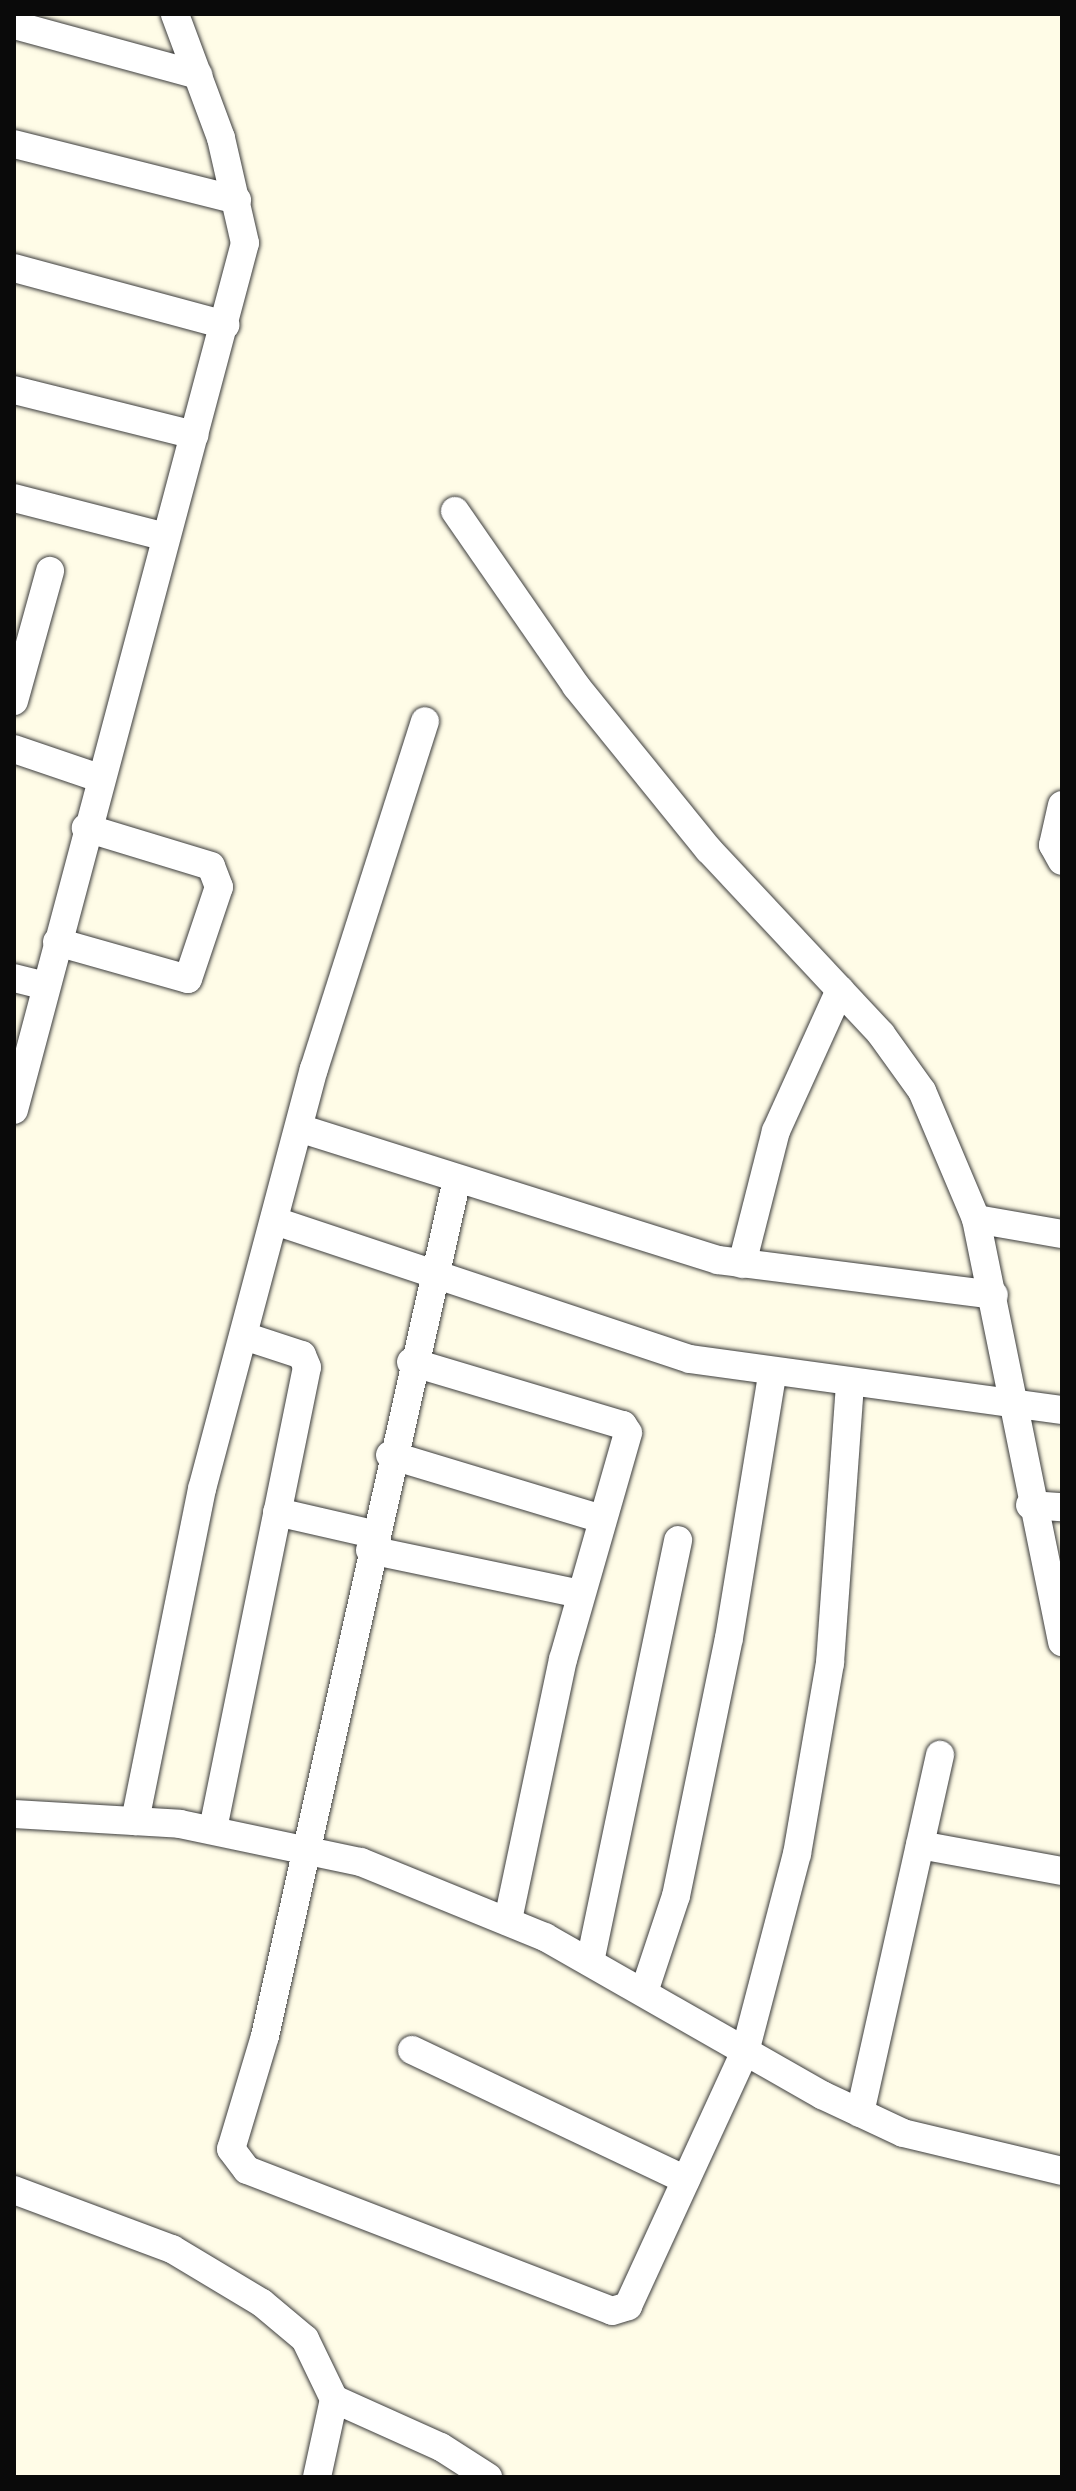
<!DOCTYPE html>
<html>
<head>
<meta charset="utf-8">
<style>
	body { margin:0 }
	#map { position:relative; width:1076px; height:2491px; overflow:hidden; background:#fffce7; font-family:Lora,serif }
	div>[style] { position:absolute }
	.roads { filter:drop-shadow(0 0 2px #3d3d3d) drop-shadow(0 0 2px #3d3d3d) }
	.minor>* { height:28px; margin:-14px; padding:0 14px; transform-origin:14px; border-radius:14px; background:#fff }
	span { translate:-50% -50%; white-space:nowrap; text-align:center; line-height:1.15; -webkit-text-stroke:8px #fff; paint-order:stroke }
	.frame { position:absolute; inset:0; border:16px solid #0a0a0a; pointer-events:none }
</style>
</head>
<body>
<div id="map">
	<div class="roads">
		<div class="minor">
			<div style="left:14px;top:25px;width:191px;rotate:15.2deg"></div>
			<div style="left:14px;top:144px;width:230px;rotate:14.1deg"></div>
			<div style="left:14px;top:268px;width:219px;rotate:15.1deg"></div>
			<div style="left:14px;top:390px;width:186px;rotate:14deg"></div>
			<div style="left:14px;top:498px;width:157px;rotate:14.4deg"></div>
			<div style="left:455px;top:511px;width:213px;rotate:55.3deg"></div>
			<div style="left:576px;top:686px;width:211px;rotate:51deg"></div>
			<div style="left:709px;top:850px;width:252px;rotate:46.9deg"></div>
			<div style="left:881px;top:1034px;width:70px;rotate:54.3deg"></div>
			<div style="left:922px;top:1091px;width:139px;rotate:67.1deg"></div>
			<div style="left:976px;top:1219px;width:432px;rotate:78.5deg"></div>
			<div style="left:14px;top:701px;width:135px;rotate:-74.5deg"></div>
			<div style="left:14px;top:749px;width:90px;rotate:18.8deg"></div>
			<div style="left:1062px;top:805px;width:41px;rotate:102.7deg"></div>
			<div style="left:1053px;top:845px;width:18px;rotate:61deg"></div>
			<div style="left:57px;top:942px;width:136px;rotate:15.8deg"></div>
			<div style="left:188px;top:979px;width:97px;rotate:-71.4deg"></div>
			<div style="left:219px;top:887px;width:22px;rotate:-111deg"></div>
			<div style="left:211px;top:866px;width:131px;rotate:-163.1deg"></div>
			<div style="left:14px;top:978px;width:33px;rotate:14deg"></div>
			<div style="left:14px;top:1110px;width:897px;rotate:-75.08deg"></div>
			<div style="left:245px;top:243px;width:108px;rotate:-102.9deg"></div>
			<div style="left:221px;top:138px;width:132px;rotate:-110.4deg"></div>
			<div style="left:299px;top:1128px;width:439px;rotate:17.5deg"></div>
			<div style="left:718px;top:1260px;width:278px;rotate:7.2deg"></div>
			<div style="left:457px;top:1179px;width:878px;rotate:102.63deg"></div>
			<div style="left:265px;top:2036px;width:118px;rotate:106.7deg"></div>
			<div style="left:231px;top:2149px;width:26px;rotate:53deg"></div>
			<div style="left:247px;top:2170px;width:391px;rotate:21.1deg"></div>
			<div style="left:612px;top:2311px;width:17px;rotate:-17deg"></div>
			<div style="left:628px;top:2306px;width:280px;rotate:-65.3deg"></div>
			<div style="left:745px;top:2052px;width:205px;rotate:-75.3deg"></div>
			<div style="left:797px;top:1854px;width:194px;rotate:-80.2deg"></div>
			<div style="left:830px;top:1663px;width:282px;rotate:-85.9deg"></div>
			<div style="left:976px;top:1219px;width:87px;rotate:9.9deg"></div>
			<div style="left:275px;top:1221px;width:437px;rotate:18.4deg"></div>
			<div style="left:690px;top:1359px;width:375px;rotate:7.8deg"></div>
			<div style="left:742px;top:1264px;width:137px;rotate:-75.7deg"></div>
			<div style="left:776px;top:1131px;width:155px;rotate:-65.6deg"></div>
			<div style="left:411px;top:1362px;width:221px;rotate:16.6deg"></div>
			<div style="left:623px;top:1425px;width:9px;rotate:58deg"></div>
			<div style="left:628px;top:1433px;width:235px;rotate:106deg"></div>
			<div style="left:563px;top:1659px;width:268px;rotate:101.9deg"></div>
			<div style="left:390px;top:1455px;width:221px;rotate:16.8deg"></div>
			<div style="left:1030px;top:1505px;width:32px;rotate:4deg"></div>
			<div style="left:277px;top:1512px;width:98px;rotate:12.9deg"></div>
			<div style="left:370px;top:1550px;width:215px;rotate:11.8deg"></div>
			<div style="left:14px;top:1814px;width:166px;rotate:3.4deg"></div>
			<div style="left:180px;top:1824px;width:185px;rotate:11.9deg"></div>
			<div style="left:361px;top:1862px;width:199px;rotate:22.2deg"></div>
			<div style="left:545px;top:1937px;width:319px;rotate:29.7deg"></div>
			<div style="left:822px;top:2095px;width:89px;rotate:25.1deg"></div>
			<div style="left:903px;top:2133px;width:163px;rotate:13.4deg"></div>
			<div style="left:135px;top:1821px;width:339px;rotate:-78.6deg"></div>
			<div style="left:202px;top:1489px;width:435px;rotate:-75.1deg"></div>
			<div style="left:314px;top:1069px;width:365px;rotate:-72.3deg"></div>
			<div style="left:213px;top:1829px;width:471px;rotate:-78.5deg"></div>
			<div style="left:307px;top:1367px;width:13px;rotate:-113deg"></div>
			<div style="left:302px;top:1355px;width:61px;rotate:-161.9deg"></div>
			<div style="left:920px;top:1845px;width:144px;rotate:10.4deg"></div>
			<div style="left:590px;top:1962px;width:431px;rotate:-78.2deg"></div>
			<div style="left:644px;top:1992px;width:101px;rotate:-71.6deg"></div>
			<div style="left:676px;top:1896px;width:263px;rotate:-78.4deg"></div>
			<div style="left:729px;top:1638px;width:267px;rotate:-80.7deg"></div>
			<div style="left:412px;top:2050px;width:303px;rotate:25.4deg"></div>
			<div style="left:860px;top:2113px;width:367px;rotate:-77.4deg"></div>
			<div style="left:14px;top:2190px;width:169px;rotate:20.5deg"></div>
			<div style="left:172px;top:2249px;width:105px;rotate:31deg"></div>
			<div style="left:262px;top:2303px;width:56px;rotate:39.9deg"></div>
			<div style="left:305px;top:2339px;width:67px;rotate:64.2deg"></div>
			<div style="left:334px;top:2399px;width:80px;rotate:102.3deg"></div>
			<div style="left:334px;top:2399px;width:117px;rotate:24.2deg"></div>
			<div style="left:441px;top:2447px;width:56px;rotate:32.6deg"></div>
		</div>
	</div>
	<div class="frame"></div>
</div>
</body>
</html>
